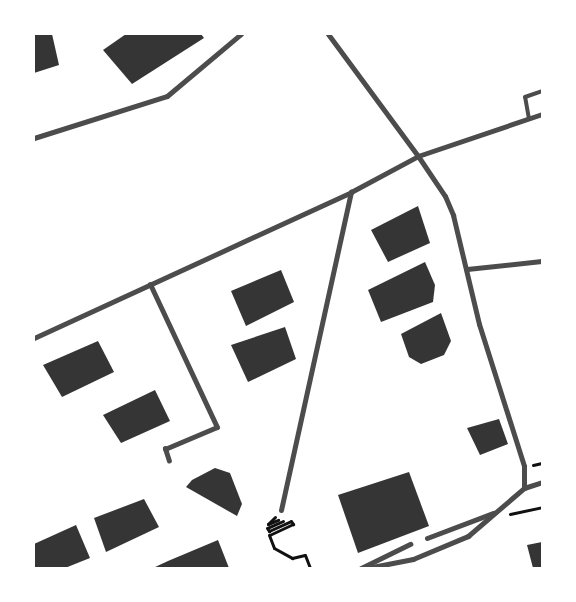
<!DOCTYPE html>
<html>
<head>
<meta charset="utf-8">
<style>
	body { margin:0 }
	#map { position:relative; width:576px; height:602px; overflow:hidden; background:#fff; font-family:Literata,serif }
	div>[style] { position:absolute }
	.building>* { inset:0; background:#353535 }
	.path>* { height:3px; margin:-1.5px; padding:0 1.5px; transform-origin:1.5px; border-radius:1.5px; background:#111 }
	.service>* { height:4px; margin:-2px; padding:0 2px; transform-origin:2px; border-radius:2px; background:#4c4c4c }
	.pedestrian>* { height:4.5px; margin:-2.25px; padding:0 2.25px; transform-origin:2.25px; border-radius:2.25px; background:#4c4c4c }
	.minor>* { height:5px; margin:-2.5px; padding:0 2.5px; transform-origin:2.5px; border-radius:2.5px; background:#4c4c4c }
	span { translate:-50% -50%; white-space:nowrap; text-align:center; line-height:1.15; -webkit-text-stroke:4px #fff; paint-order:stroke }
	.frame { position:absolute; inset:0; border:35px solid #fff; pointer-events:none }
</style>
</head>
<body>
<div id="map">
	<div class="building">
		<div style="clip-path:polygon(34px 34px,52px 34px,59px 65px,34px 73px)"></div>
		<div style="clip-path:polygon(126px 34px,201px 34px,204px 38px,132px 84px,103px 50px)"></div>
		<div style="clip-path:polygon(418px 206px,430px 243px,388px 262px,371px 230px)"></div>
		<div style="clip-path:polygon(425px 262px,435px 285px,433px 302px,381px 322px,368px 290px)"></div>
		<div style="clip-path:polygon(281px 270px,294px 302px,246px 326px,231px 291px)"></div>
		<div style="clip-path:polygon(441px 313px,451px 341px,444px 355px,421px 364px,409px 357px,401px 334px)"></div>
		<div style="clip-path:polygon(285px 327px,296px 359px,248px 382px,231px 345px)"></div>
		<div style="clip-path:polygon(98px 341px,114px 372px,62px 397px,43px 365px)"></div>
		<div style="clip-path:polygon(155px 390px,170px 421px,121px 443px,103px 415px)"></div>
		<div style="clip-path:polygon(499px 419px,508px 444px,480px 455px,467px 428px)"></div>
		<div style="clip-path:polygon(215px 468px,230px 473px,242px 504px,237px 516px,186px 487px,192px 480px)"></div>
		<div style="clip-path:polygon(409px 472px,429px 526px,358px 553px,338px 495px)"></div>
		<div style="clip-path:polygon(144px 499px,159px 527px,106px 552px,94px 518px)"></div>
		<div style="clip-path:polygon(76px 525px,90px 558px,65px 568px,34px 568px,34px 544px)"></div>
		<div style="clip-path:polygon(218px 540px,229px 568px,153px 568px,168px 561px)"></div>
		<div style="clip-path:polygon(542px 542px,542px 568px,533px 568px,527px 545px)"></div>
	</div>
	<div class="path">
		<div style="left:533px;top:465px;width:9px;rotate:-13deg"></div>
		<div style="left:510px;top:514px;width:33px;rotate:-12deg"></div>
		<div style="left:275px;top:517px;width:10px;rotate:135deg"></div>
		<div style="left:268px;top:524px;width:11px;rotate:-22deg"></div>
		<div style="left:283px;top:521px;width:17px;rotate:156deg"></div>
		<div style="left:267px;top:528px;width:4px;rotate:56deg"></div>
		<div style="left:269px;top:531px;width:24px;rotate:-24deg"></div>
		<div style="left:291px;top:521px;width:4px;rotate:56deg"></div>
		<div style="left:293px;top:524px;width:26px;rotate:155deg"></div>
		<div style="left:269px;top:535px;width:14px;rotate:69deg"></div>
		<div style="left:274px;top:548px;width:21px;rotate:29deg"></div>
		<div style="left:292px;top:558px;width:13px;rotate:-13deg"></div>
		<div style="left:305px;top:555px;width:14px;rotate:69deg"></div>
	</div>
	<div class="service">
		<div style="left:529px;top:119px;width:22px;rotate:-100deg"></div>
		<div style="left:525px;top:97px;width:18px;rotate:-19deg"></div>
	</div>
	<div class="pedestrian">
		<div style="left:169px;top:461px;width:13px;rotate:-108deg"></div>
		<div style="left:165px;top:449px;width:56px;rotate:-22.9deg"></div>
	</div>
	<div class="minor">
		<div style="left:328px;top:34px;width:152px;rotate:53.6deg"></div>
		<div style="left:418px;top:156px;width:48px;rotate:56deg"></div>
		<div style="left:445px;top:196px;width:21px;rotate:67deg"></div>
		<div style="left:453px;top:215px;width:112px;rotate:76.6deg"></div>
		<div style="left:479px;top:324px;width:149px;rotate:72.4deg"></div>
		<div style="left:524px;top:466px;width:22px;rotate:90deg"></div>
		<div style="left:34px;top:138px;width:139px;rotate:-17.5deg"></div>
		<div style="left:167px;top:96px;width:97px;rotate:-40deg"></div>
		<div style="left:467px;top:269px;width:75px;rotate:-6.1deg"></div>
		<div style="left:150px;top:284px;width:158px;rotate:64.9deg"></div>
		<div style="left:34px;top:338px;width:349px;rotate:-24.7deg"></div>
		<div style="left:351px;top:192px;width:76px;rotate:-28.2deg"></div>
		<div style="left:418px;top:156px;width:131px;rotate:-18.7deg"></div>
		<div style="left:281px;top:510px;width:326px;rotate:-77.6deg"></div>
		<div style="left:427px;top:538px;width:71px;rotate:-20.7deg"></div>
		<div style="left:361px;top:568px;width:55px;rotate:-26.1deg"></div>
		<div style="left:367px;top:568px;width:47px;rotate:-11.1deg"></div>
		<div style="left:413px;top:559px;width:60px;rotate:-22.7deg"></div>
		<div style="left:468px;top:536px;width:74px;rotate:-40.6deg"></div>
		<div style="left:524px;top:488px;width:19px;rotate:-18deg"></div>
	</div>
	<div class="frame"></div>
</div>
</body>
</html>
